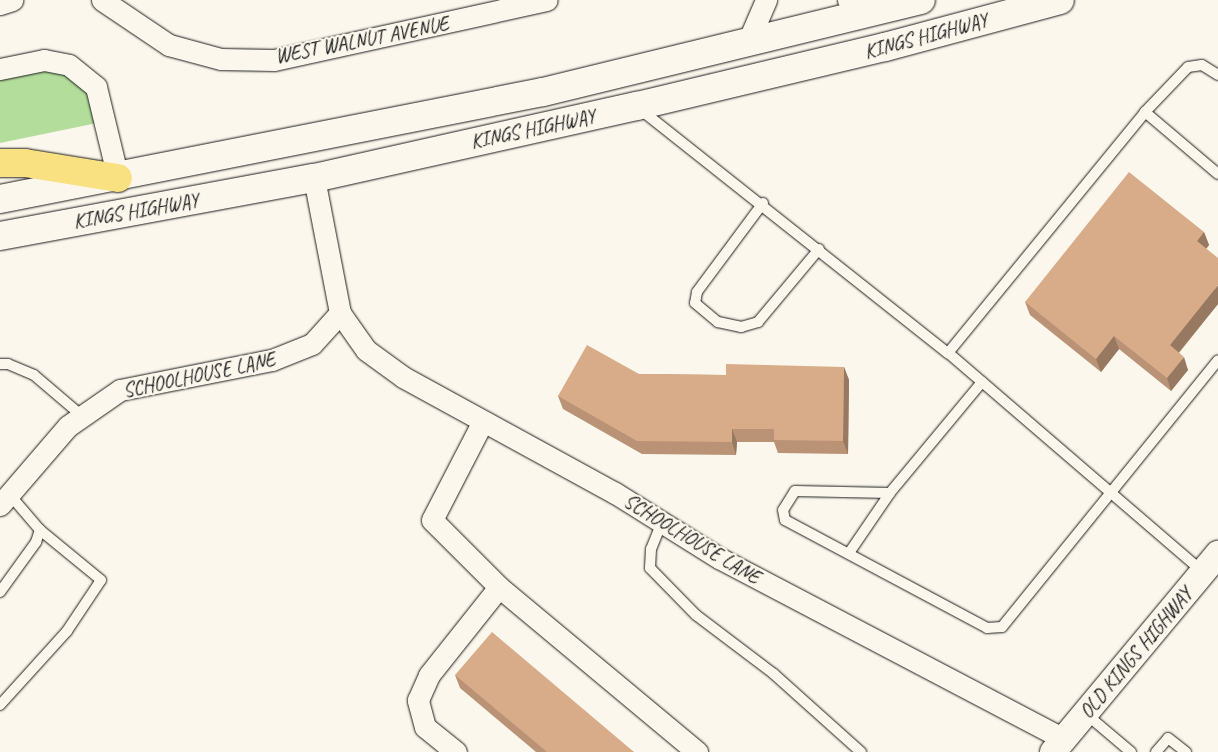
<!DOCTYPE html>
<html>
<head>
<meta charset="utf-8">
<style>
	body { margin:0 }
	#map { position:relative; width:1218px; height:752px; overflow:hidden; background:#fbf7ec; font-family:Caveat,sans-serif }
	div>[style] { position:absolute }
	.green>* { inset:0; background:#b2dd9a }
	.roads { filter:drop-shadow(0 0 1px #1c1c1c) drop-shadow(0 0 1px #1c1c1c) }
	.service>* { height:10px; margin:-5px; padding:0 5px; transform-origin:5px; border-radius:5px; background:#fbf7ec }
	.minor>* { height:21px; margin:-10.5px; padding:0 10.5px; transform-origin:10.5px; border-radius:10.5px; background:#fbf7ec }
	.tertiary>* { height:26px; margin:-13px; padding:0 13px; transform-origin:13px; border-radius:13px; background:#fbf7ec }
	.secondary>* { height:28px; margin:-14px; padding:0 14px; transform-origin:14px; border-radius:14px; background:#fbf7ec }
	.trunk>* { height:28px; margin:-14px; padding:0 14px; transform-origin:14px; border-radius:14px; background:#f9e181 }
	.wall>* { inset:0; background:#ba9376 }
	.shaded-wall>* { inset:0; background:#977860 }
	.building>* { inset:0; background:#d8ab89 }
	span { translate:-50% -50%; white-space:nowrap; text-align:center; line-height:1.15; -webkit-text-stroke:4.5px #fbf7ec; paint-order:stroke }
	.street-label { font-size:20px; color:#1c1c1c }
</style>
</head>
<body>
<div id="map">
	<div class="green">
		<div style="clip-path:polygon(48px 56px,97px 92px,102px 122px,0 143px,0 60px)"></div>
	</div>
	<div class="roads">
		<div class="service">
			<div style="left:641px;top:110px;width:392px;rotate:38.4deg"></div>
			<div style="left:1145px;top:112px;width:62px;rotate:-46.3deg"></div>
			<div style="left:1188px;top:67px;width:14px;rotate:-8deg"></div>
			<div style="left:1202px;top:65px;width:19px;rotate:32deg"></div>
			<div style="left:763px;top:203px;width:111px;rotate:126.6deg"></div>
			<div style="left:697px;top:292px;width:11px;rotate:100deg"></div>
			<div style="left:695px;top:303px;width:30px;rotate:40deg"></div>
			<div style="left:718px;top:322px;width:24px;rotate:12deg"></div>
			<div style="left:741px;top:327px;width:18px;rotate:-16deg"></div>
			<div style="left:758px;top:322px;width:95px;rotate:-50.1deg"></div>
			<div style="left:0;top:364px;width:8px"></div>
			<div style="left:8px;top:364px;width:28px;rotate:23deg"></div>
			<div style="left:34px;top:375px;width:62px;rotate:40.4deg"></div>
			<div style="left:982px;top:382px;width:144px;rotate:129.7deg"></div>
			<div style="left:890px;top:493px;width:95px;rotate:-178.8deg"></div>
			<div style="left:795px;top:491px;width:22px;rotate:122deg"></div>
			<div style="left:783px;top:510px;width:10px;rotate:79deg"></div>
			<div style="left:785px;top:520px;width:229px;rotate:28.1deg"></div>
			<div style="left:987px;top:628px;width:15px;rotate:-4deg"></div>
			<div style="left:1002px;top:627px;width:343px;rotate:-51deg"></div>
			<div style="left:662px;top:522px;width:29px;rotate:112deg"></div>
			<div style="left:651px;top:549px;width:19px;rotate:93deg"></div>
			<div style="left:650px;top:568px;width:66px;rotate:45.6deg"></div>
			<div style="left:696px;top:615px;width:98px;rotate:37.1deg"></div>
			<div style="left:774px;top:674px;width:117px;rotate:41.9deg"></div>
			<div style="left:849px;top:553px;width:73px;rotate:-55.7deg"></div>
			<div style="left:1203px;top:572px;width:336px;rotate:-139.3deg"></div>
			<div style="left:948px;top:353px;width:311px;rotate:-50.7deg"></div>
			<div style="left:1145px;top:112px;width:96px;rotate:40.3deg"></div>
			<div style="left:0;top:592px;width:62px;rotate:-54.2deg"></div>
			<div style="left:36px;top:542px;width:13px;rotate:-72deg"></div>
			<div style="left:0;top:705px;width:100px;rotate:-47.8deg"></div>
			<div style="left:67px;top:631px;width:61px;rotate:-56.3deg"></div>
			<div style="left:101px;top:580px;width:79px;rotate:-140.7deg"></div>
			<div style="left:40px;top:530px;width:48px;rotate:-130.7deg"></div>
			<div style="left:1086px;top:714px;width:59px;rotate:40.2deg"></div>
			<div style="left:1156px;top:752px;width:18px;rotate:-49deg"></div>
			<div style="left:1168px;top:738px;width:23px;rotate:38deg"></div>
		</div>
		<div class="minor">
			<div style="left:102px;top:0;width:81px;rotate:33.9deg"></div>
			<div style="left:169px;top:45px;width:54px;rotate:15.1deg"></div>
			<div style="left:221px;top:59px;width:53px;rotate:1.1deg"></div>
			<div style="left:274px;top:60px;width:279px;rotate:-12.4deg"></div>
			<div style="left:848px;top:0;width:27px;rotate:27deg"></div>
			<div style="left:0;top:4px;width:13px;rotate:-18deg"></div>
			<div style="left:747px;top:44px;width:48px;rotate:-66.6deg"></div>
			<div style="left:0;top:69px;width:45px;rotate:-11.6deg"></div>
			<div style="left:44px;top:60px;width:25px;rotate:11deg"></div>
			<div style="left:69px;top:65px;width:35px;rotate:39deg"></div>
			<div style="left:96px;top:87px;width:94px;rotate:76.4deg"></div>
			<div style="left:340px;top:313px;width:45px;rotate:54.9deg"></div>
			<div style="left:366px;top:350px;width:46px;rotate:36.1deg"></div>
			<div style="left:403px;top:377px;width:242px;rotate:28.7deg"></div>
			<div style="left:615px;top:493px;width:123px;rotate:32deg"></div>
			<div style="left:719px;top:558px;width:390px;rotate:27.7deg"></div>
			<div style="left:482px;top:423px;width:109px;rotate:117.3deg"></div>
			<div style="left:432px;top:520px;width:95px;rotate:45deg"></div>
			<div style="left:499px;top:587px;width:258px;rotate:39.8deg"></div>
			<div style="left:0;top:505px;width:104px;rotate:-49.3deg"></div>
			<div style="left:68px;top:426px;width:63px;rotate:-34.7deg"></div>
			<div style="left:120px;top:390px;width:155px;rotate:-11.2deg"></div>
			<div style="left:272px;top:360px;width:43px;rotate:-21.8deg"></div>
			<div style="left:312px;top:344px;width:42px;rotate:-47.9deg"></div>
			<div style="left:340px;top:313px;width:137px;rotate:-100.9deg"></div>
			<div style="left:456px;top:752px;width:40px;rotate:-141deg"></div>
			<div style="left:425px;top:727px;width:28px;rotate:-105deg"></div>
			<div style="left:418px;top:700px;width:27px;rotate:-66deg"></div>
			<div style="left:429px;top:675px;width:112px;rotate:-51.5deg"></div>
		</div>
		<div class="tertiary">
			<div style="left:1053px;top:752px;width:258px;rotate:-50.2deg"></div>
		</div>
		<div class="secondary">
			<div style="left:0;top:199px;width:553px;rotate:-11.15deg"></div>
			<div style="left:543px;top:92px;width:389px;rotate:-13.7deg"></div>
			<div style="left:0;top:236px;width:319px;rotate:-10.5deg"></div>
			<div style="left:314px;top:178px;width:331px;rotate:-12.6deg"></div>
			<div style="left:637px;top:106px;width:255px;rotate:-13.4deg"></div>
			<div style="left:885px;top:47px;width:181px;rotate:-15deg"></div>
		</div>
		<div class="trunk">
			<div style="left:0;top:163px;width:25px"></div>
			<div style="left:25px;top:163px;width:94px;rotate:9.2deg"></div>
		</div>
	</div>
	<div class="wall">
		<div style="clip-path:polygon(1204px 232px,1209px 245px,1206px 249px,1218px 304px,1179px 353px,1188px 370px,1171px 391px,1119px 349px,1101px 372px,1030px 315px,1025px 302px)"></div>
		<div style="clip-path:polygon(844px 367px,849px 380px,848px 454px,778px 453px,774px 442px,737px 442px,736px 455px,642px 454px,563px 409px,558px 396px,639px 374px,726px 375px)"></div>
		<div style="clip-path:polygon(455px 675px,634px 752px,536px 752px,460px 688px)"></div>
	</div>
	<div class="shaded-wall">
		<div style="clip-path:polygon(1204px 232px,1209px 245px,1202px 254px,1197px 241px)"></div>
		<div style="clip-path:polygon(1218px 285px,1218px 304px,1174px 358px,1170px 345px)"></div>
		<div style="clip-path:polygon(1114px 336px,1119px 349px,1101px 372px,1096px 359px)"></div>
		<div style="clip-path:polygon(1184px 357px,1188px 370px,1171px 391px,1167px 378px)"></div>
		<div style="clip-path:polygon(844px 367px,849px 380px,848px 454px,843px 441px)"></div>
		<div style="clip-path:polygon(732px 429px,737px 442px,736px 455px,732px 442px)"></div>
	</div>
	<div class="building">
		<div style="clip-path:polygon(1129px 172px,1204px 232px,1197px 241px,1218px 258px,1218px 285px,1170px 345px,1184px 357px,1167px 378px,1114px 336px,1096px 359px,1025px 302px)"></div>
		<div style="clip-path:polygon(587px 345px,639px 374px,726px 375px,726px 364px,844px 367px,843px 441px,774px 440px,774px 429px,732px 429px,732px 442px,637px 441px,558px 396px)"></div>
		<div style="clip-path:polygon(492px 632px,634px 752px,547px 752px,455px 675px)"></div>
	</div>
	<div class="street-label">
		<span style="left:926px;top:36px;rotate:-15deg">KINGS HIGHWAY</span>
		<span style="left:362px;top:40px;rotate:-11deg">WEST WALNUT AVENUE</span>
		<span style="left:533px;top:129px;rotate:-12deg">KINGS HIGHWAY</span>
		<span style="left:136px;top:211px;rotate:-10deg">KINGS HIGHWAY</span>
		<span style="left:199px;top:375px;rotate:-12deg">SCHOOLHOUSE LANE</span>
		<span style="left:692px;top:539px;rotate:31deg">SCHOOLHOUSE LANE</span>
		<span style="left:1136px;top:653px;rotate:-50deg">OLD KINGS HIGHWAY</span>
	</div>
</div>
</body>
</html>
